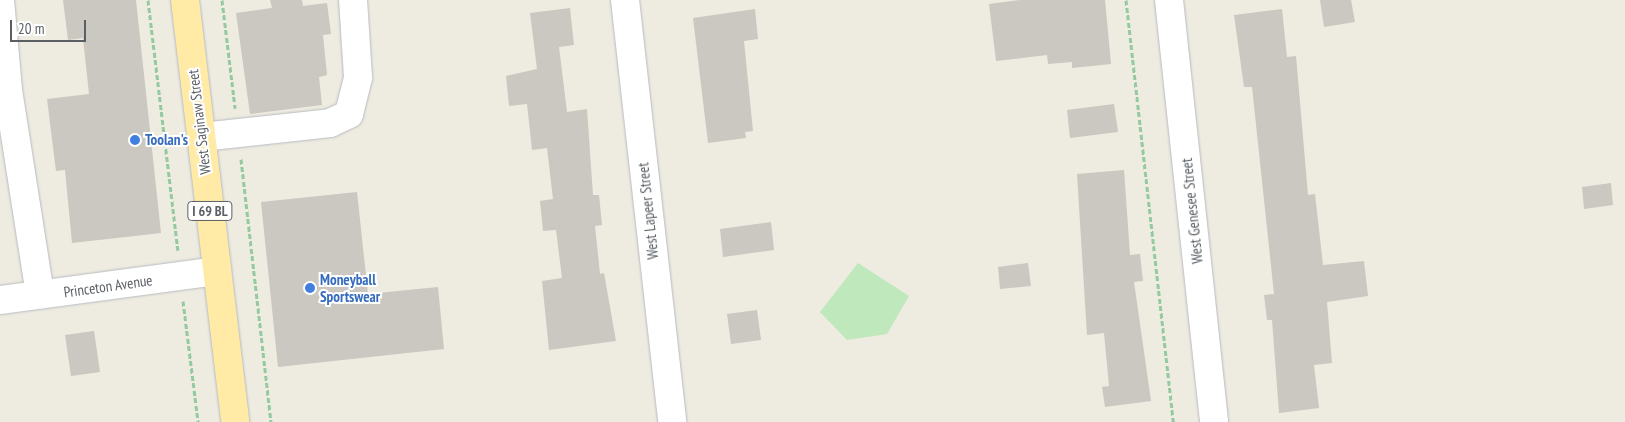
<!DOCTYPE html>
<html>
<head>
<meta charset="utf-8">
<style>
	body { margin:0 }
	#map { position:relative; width:1625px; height:422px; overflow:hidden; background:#eeebe1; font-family:"PT Sans Narrow",sans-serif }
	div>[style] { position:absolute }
	.green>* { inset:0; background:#bfe8bc }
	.building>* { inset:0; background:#cbc7c1 }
	.path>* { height:3px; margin-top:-1.5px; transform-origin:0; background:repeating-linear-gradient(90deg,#94ca9f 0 5px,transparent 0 7.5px) }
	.roads { filter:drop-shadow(0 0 1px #b7bbbf) drop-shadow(0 0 1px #b7bbbf) }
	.minor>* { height:28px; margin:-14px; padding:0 14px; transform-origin:14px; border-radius:14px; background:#fff }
	.major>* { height:28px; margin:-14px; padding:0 14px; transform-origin:14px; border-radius:14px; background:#ffeaa6 }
	.dots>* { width:14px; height:14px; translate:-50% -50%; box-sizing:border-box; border:2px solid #fff; border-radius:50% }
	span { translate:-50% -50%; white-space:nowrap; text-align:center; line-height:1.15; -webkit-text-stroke:4px #fff; paint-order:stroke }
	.shield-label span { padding:1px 4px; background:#fff; border:1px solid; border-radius:4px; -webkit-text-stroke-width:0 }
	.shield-label { font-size:14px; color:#5a5f64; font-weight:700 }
	.street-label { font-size:15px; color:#5a5f64 }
	.shop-label { font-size:15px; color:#366cbe; font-weight:700 }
	.left { translate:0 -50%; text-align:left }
	.scale { position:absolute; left:10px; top:20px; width:76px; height:22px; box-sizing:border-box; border:2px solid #5a5f64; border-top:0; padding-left:6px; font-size:15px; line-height:18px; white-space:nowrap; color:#5a5f64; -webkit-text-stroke:4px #fff; paint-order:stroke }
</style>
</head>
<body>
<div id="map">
	<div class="green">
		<div style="clip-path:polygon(858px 263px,909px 296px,887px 334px,847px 340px,820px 312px)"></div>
	</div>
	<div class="building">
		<div style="clip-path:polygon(63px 0,136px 0,161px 233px,72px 243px,65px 170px,56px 171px,47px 99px,89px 94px,83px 38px,68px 40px)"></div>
		<div style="clip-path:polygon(270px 0,302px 0,303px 6px,327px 3px,331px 34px,323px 35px,327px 75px,319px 77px,322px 105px,250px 114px,236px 13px,272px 8px)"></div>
		<div style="clip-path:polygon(1020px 0,1105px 0,1111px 64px,1072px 68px,1072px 62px,1048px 64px,1047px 55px,996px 61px,989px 4px)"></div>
		<div style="clip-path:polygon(1320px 0,1351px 0,1355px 22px,1324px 27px)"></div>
		<div style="clip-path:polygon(570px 8px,574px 45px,559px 47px,567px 112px,587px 109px,593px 195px,599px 195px,602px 225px,595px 226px,600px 274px,604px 273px,616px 341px,549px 350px,542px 281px,562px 278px,556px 230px,543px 231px,540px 201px,553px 199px,547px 148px,532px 150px,527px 104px,509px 106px,506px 76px,537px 69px,530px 13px)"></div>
		<div style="clip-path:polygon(755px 9px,758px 39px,744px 41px,753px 131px,745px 132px,746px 138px,708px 143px,693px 18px)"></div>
		<div style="clip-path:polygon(1282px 9px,1287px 57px,1296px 56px,1308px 195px,1315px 194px,1323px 265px,1364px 261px,1368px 296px,1327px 302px,1332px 363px,1314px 365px,1319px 408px,1279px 413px,1272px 320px,1267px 320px,1264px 295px,1274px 294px,1252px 87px,1244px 87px,1234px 15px)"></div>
		<div style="clip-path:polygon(1114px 104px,1118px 132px,1070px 138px,1067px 110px)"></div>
		<div style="clip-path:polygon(1124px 170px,1130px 255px,1140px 254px,1143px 281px,1134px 282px,1151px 401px,1105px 407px,1102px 387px,1109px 386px,1104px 333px,1087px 335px,1077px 174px)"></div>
		<div style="clip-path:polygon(1611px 183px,1613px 205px,1584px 209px,1582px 187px)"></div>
		<div style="clip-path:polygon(357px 192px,368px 294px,438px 287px,444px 349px,278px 367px,261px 202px)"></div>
		<div style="clip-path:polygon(771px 222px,774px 250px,723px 257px,720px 229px)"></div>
		<div style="clip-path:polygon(1028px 263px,1031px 286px,1000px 289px,998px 267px)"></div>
		<div style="clip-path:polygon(757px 310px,761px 340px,731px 344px,727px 314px)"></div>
		<div style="clip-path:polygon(94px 331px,100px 372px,71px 376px,65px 335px)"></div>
	</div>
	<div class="path">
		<div style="left:148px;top:0;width:252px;rotate:83.2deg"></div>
		<div style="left:222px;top:0;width:109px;rotate:83.1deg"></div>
		<div style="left:1126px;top:0;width:425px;rotate:83.6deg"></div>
		<div style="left:241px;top:159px;width:265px;rotate:83.5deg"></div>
		<div style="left:183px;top:301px;width:122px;rotate:82.9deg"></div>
	</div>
	<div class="roads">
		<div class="minor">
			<div style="left:0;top:0;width:90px;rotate:84.9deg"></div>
			<div style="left:8px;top:90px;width:207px;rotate:81.1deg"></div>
			<div style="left:625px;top:0;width:425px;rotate:83.6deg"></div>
			<div style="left:1169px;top:0;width:424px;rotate:83.9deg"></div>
			<div style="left:202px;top:137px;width:129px;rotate:-6.2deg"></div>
			<div style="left:330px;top:123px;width:21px;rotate:-25deg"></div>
			<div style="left:349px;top:114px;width:38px;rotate:-76deg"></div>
			<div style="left:358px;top:77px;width:77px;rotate:-93.7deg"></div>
			<div style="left:0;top:300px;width:219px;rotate:-7.6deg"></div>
		</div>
		<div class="major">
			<div style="left:185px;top:0;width:425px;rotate:83.2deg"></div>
		</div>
	</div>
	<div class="dots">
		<div style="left:135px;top:140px;background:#3f7fe0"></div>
		<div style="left:310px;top:288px;background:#3f7fe0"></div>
	</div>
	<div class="shield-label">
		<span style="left:210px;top:211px">I 69 BL</span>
	</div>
	<div class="street-label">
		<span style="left:199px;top:122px;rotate:-97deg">West Saginaw Street</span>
		<span style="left:648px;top:211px;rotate:-96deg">West Lapeer Street</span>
		<span style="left:1192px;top:211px;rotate:-96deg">West Genesee Street</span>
		<span style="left:108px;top:286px;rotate:-8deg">Princeton Avenue</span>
	</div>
	<div class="shop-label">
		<span class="left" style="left:145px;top:140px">Toolan's</span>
		<span class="left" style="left:320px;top:288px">Moneyball<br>Sportswear</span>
	</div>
	<div class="scale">20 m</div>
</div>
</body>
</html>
